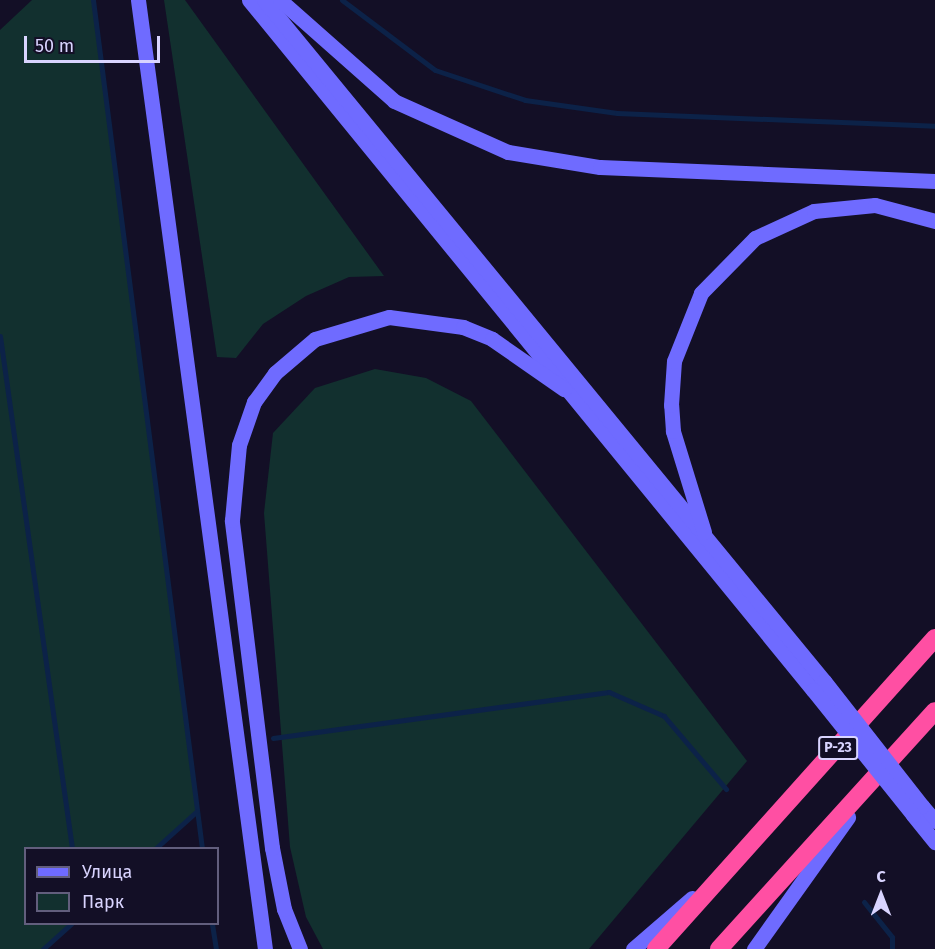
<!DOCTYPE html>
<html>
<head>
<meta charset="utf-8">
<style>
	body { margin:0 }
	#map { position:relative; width:935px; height:949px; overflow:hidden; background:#130f26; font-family:"Fira Sans",sans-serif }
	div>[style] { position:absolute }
	.green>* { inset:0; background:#12302f }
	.stream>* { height:5px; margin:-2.5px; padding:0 2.5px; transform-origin:2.5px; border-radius:2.5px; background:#0c2248 }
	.secondary>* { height:15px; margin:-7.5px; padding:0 7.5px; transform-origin:7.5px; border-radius:7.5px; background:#6f6bff }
	.highway>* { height:18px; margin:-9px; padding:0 9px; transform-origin:9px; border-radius:9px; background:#ff4fa3 }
	.secondary-bridge>* { height:15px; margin:-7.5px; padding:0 7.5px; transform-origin:7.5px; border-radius:7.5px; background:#6f6bff }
	span { translate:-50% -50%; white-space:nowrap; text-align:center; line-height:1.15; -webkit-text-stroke:4.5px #130f26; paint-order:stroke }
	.shield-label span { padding:2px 4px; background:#130f26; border:2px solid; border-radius:4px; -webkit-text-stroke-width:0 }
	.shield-label { font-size:14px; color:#d9d4ff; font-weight:700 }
	.legend { position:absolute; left:24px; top:847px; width:195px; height:78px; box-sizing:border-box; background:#130f26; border:2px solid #625e7d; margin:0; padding:8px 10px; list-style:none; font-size:18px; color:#d9d4ff }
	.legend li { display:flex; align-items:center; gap:12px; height:30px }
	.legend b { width:30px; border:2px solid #625e7d }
	.north { position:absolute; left:851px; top:865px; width:60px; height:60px; -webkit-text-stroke:4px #130f26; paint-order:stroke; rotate:0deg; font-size:16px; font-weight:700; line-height:24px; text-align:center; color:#d9d4ff }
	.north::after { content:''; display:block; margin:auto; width:21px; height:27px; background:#d9d4ff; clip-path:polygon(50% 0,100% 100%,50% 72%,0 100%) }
	.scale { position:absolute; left:24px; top:36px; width:136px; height:27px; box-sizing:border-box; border:3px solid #d9d4ff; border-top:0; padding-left:8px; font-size:18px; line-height:21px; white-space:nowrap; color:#d9d4ff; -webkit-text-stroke:4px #130f26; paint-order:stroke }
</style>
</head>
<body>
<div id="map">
	<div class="green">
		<div style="clip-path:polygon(32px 0,93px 0,197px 811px,156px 848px,26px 848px,26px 924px,71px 924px,43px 949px,0 949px,0 30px)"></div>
		<div style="clip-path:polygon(164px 0,185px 0,384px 276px,349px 277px,306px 296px,263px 324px,236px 358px,217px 357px)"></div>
		<div style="clip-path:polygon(375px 369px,426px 378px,471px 401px,747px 761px,589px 949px,323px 949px,306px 917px,290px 847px,264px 513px,273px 433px,315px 388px)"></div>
	</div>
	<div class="stream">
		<div style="left:93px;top:0;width:855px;rotate:82.68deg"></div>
		<div style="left:342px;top:0;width:116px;rotate:37deg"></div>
		<div style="left:435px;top:70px;width:95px;rotate:18.4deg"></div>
		<div style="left:525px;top:100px;width:93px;rotate:8deg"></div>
		<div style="left:617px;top:113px;width:318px;rotate:2.3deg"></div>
		<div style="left:0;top:336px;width:517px;rotate:82deg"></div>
		<div style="left:273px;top:738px;width:339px;rotate:-7.8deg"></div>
		<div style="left:609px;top:692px;width:60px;rotate:23.6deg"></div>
		<div style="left:664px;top:716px;width:96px;rotate:49.7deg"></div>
		<div style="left:156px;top:848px;width:55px;rotate:-42.1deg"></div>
		<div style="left:864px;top:902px;width:45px;rotate:51.3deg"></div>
		<div style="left:892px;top:937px;width:12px;rotate:90deg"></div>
		<div style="left:212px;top:924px;width:25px;rotate:81deg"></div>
		<div style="left:43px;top:949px;width:38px;rotate:-42deg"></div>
	</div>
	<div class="secondary">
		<div style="left:138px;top:0;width:957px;rotate:82.38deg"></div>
		<div style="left:249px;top:0;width:891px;rotate:50.74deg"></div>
		<div style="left:264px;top:0;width:882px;rotate:50.57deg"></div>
		<div style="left:280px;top:0;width:152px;rotate:41.5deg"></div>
		<div style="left:394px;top:101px;width:125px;rotate:24.1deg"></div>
		<div style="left:508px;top:152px;width:93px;rotate:9.3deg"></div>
		<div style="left:600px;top:167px;width:335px;rotate:2.4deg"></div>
		<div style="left:704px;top:532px;width:106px;rotate:-107.1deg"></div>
		<div style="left:673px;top:431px;width:26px;rotate:-94deg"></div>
		<div style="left:671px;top:405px;width:44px;rotate:-86.1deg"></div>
		<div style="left:674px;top:361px;width:73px;rotate:-68.3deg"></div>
		<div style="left:701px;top:293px;width:77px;rotate:-45.5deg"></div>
		<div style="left:755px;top:238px;width:65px;rotate:-24.6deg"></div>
		<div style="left:814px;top:211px;width:61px;rotate:-5.6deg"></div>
		<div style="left:875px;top:205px;width:62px;rotate:14.9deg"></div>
		<div style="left:922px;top:806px;width:20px;rotate:49deg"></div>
		<div style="left:913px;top:815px;width:35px;rotate:51deg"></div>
		<div style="left:300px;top:949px;width:43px;rotate:-111.8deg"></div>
		<div style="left:284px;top:909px;width:62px;rotate:-101.1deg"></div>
		<div style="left:272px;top:848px;width:330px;rotate:-97deg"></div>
		<div style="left:232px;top:520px;width:75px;rotate:-84.7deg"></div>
		<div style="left:239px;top:445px;width:46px;rotate:-70.8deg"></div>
		<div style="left:254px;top:402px;width:36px;rotate:-54deg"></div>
		<div style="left:275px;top:373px;width:52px;rotate:-40.4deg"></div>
		<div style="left:315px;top:339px;width:77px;rotate:-16.6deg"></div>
		<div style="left:389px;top:317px;width:75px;rotate:7.7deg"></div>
		<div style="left:463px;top:327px;width:31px;rotate:22deg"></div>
		<div style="left:492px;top:339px;width:88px;rotate:34.8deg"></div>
		<div style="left:633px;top:949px;width:78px;rotate:-40.8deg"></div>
		<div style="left:754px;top:949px;width:162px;rotate:-54.5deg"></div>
	</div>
	<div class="highway">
		<div style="left:656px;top:949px;width:418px;rotate:-48.1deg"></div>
		<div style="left:719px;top:949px;width:321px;rotate:-47.8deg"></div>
	</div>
	<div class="secondary-bridge">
		<div style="left:824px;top:681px;width:159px;rotate:51.9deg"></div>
		<div style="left:813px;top:690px;width:160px;rotate:51.3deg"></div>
	</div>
	<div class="shield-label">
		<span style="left:838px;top:748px">Р-23</span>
	</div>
	<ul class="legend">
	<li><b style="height:8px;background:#6f6bff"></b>Улица</li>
	<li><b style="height:16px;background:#12302f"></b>Парк</li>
	</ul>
	<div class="north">С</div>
	<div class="scale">50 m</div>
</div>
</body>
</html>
